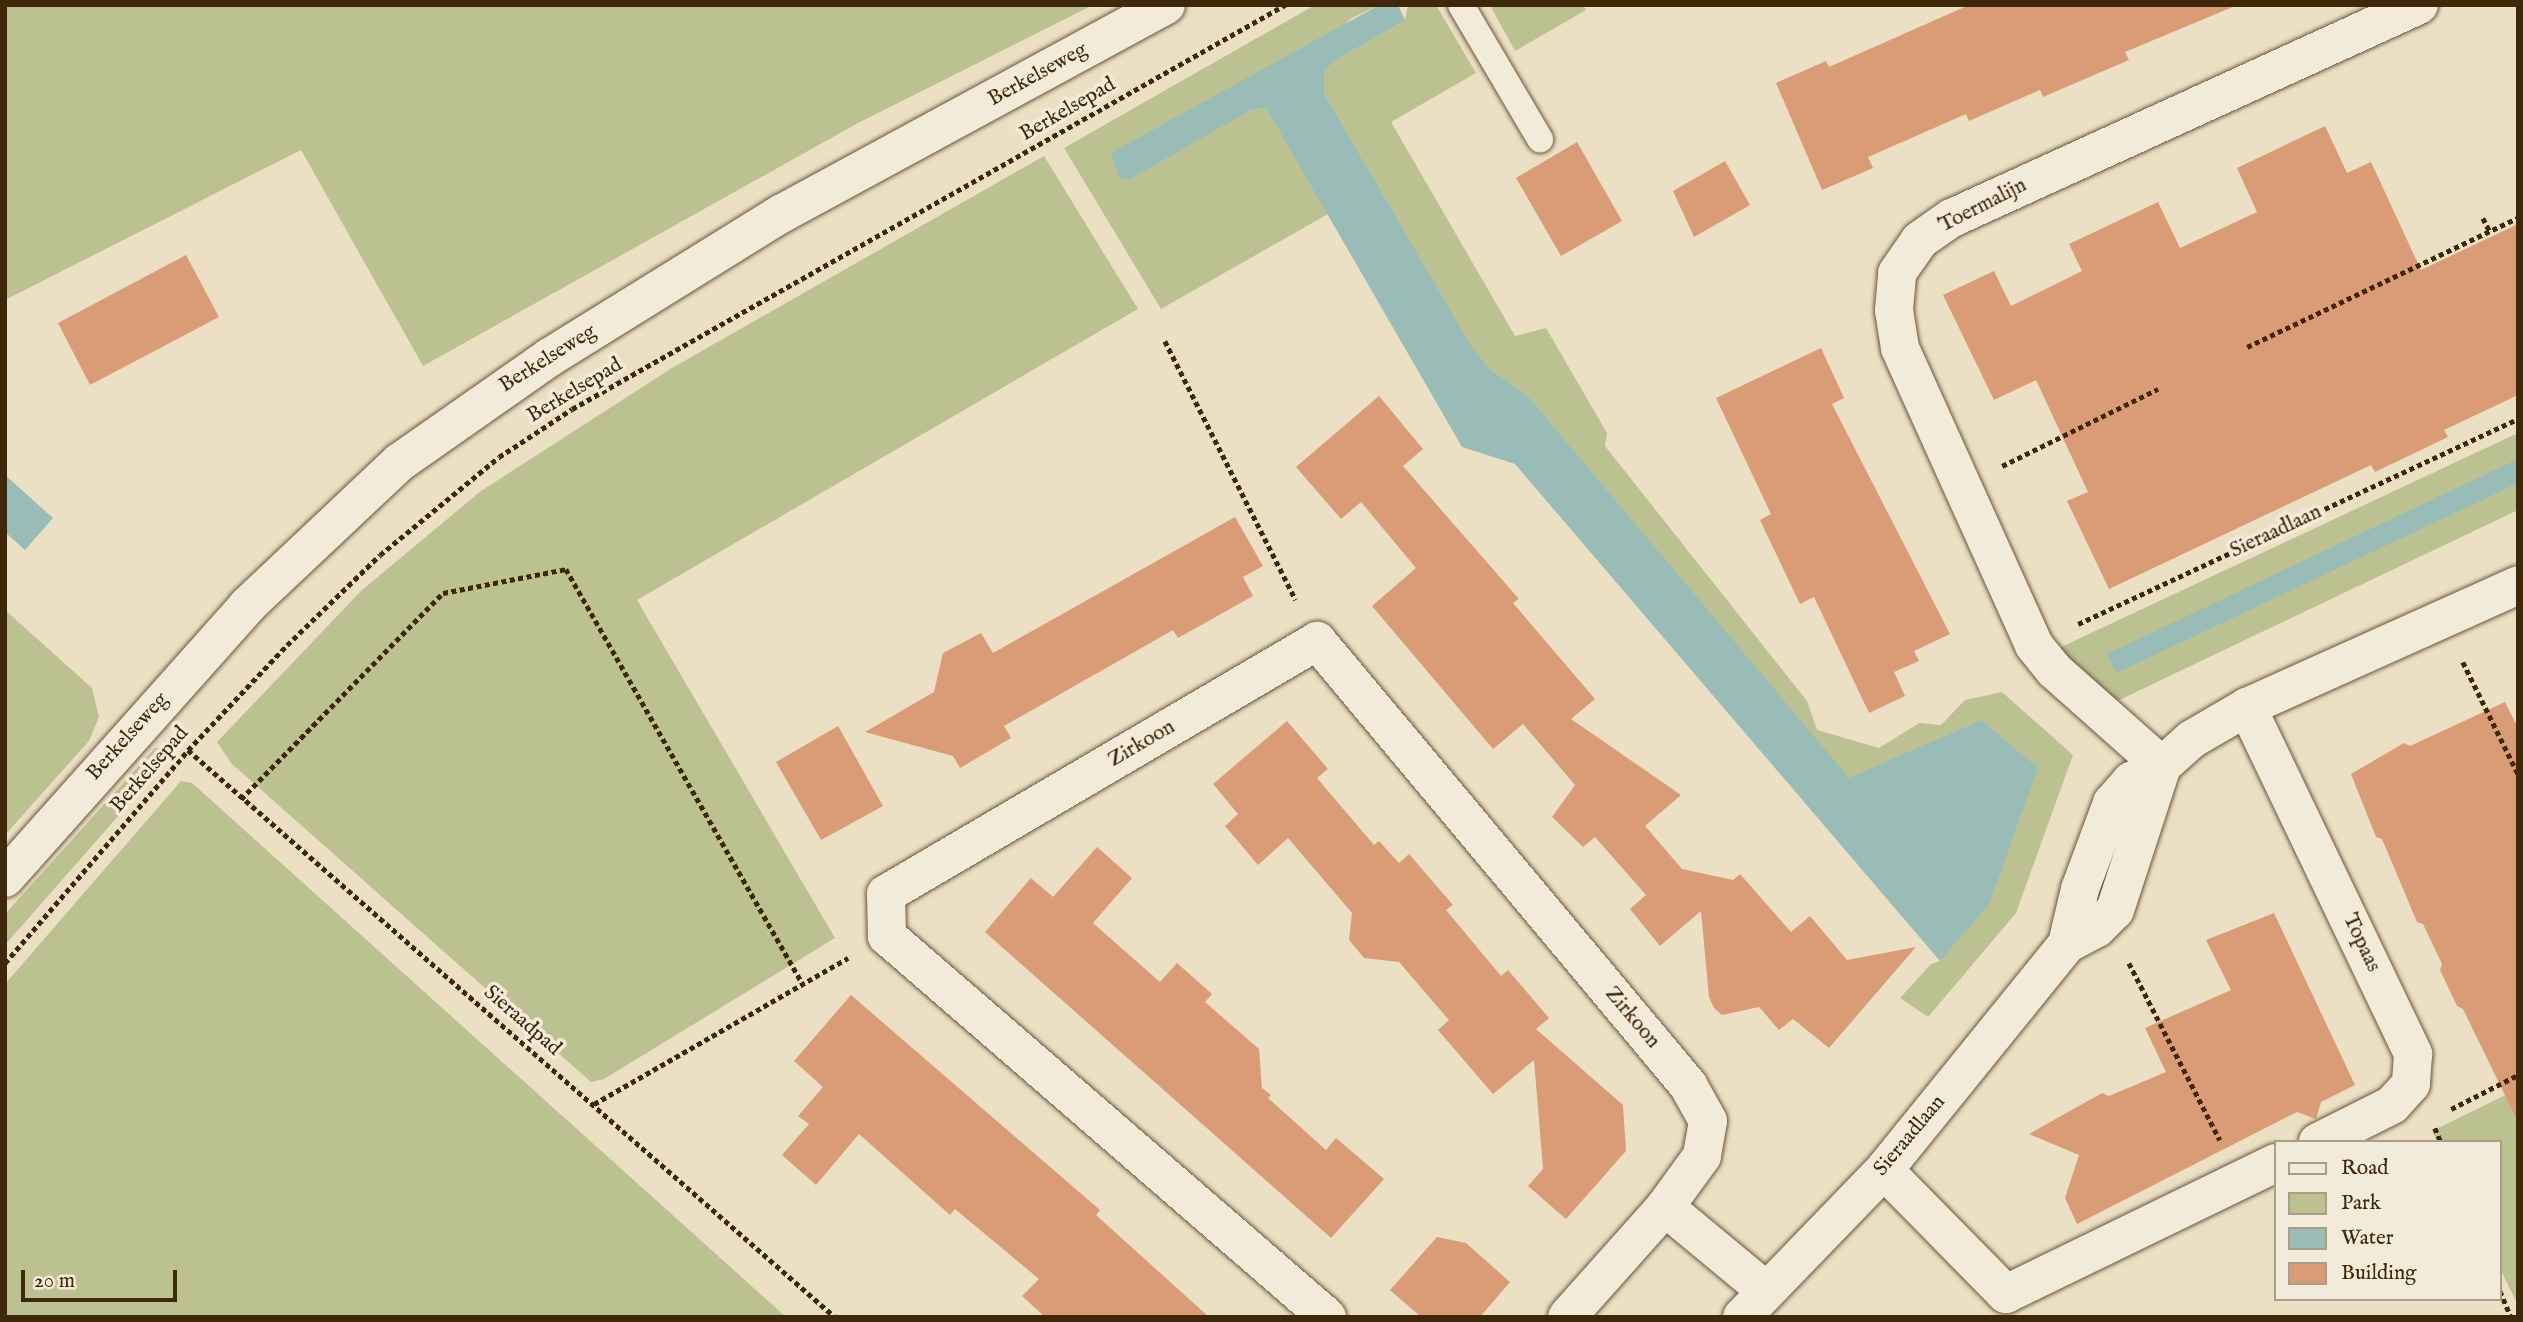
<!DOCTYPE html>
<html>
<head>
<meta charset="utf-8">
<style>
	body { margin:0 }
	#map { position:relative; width:2523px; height:1322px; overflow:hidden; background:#ece0c4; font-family:"IM FELL English",serif }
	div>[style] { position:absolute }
	.green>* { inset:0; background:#bcc191 }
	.water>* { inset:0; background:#99bdb6 }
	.building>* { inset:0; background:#da9c76 }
	.path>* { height:4.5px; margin-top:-2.25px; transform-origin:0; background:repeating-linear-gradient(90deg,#3f2809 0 5px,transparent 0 8.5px) }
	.roads { filter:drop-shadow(0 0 2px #6a5638) drop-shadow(0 0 2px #6a5638) }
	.service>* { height:26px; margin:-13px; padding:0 13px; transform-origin:13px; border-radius:13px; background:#f3ebd9 }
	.minor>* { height:38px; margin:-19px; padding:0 19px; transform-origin:19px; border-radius:19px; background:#f3ebd9 }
	.tertiary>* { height:38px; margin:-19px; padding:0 19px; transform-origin:19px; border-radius:19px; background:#f3ebd9 }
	span { translate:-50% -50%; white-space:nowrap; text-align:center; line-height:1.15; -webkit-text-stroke:7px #f3ebd9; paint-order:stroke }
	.street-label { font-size:21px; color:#3f2809 }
	.frame { position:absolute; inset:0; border:7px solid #3f2809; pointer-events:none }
	.legend { position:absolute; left:2274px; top:1140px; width:228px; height:161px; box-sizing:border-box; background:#f3ebd9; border:2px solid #ab9d86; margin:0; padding:9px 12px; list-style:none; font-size:21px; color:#3f2809 }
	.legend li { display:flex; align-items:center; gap:14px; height:35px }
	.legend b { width:35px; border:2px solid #ab9d86 }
	.scale { position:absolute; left:21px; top:1270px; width:156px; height:32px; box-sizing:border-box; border:4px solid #3f2809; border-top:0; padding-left:9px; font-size:21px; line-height:24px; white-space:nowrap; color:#3f2809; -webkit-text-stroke:5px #f3ebd9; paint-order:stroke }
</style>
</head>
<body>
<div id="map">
	<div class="green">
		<div style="clip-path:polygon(5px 5px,1093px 5px,858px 123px,423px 366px,301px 150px,5px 300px)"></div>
		<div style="clip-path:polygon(1315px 5px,1379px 5px,1352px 18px,1249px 111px,1266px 108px,1328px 214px,1161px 309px,1064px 148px)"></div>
		<div style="clip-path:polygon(1408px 5px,1436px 5px,1476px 73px,1391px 122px,1515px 336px,1546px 328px,1607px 433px,1605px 446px,1807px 701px,1817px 730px,1879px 748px,1919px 723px,1941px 725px,1965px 700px,2002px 692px,2073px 755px,2016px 913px,1928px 1017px,1900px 998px,1931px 964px,1940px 961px,1981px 720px,1849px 779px,1529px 397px,1489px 368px,1471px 347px,1324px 93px,1324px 74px,1333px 62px,1405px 20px)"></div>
		<div style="clip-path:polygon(1490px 5px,1583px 5px,1586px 10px,1515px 51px)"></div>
		<div style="clip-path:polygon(1044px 156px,1138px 309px,637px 600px,835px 938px,604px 1079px,591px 1082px,231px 763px,217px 742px,361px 591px,481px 491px,672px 368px)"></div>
		<div style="clip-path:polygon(2518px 433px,2518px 510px,2113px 703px,2059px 648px)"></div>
		<div style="clip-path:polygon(5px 610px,92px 688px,99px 717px,89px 741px,5px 835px)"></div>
		<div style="clip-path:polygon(155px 748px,162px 748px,170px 757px,5px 945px,5px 914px)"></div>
		<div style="clip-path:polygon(181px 781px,192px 783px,786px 1317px,5px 1317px,5px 984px)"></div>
		<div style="clip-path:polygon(2518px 1089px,2518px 1305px,2500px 1269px,2500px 1142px,2438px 1142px,2432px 1131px)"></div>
	</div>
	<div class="water">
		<div style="clip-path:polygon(1379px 5px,1398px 5px,1405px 20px,1333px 62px,1324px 74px,1324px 93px,1471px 346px,1489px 368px,1529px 397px,1849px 778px,1981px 720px,2038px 768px,1989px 904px,1940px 961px,1515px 464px,1462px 447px,1266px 108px,1249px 111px,1128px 180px,1119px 177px,1111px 153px)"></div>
		<div style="clip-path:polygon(2518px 459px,2518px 483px,2116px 673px,2107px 654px)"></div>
		<div style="clip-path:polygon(5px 475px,53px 518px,25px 550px,5px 532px)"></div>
	</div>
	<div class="building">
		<div style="clip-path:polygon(1969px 5px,2235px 5px,2235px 6px,2125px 52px,2129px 60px,2043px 97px,2040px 90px,1969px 121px,1966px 114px,1868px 157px,1873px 168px,1822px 190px,1776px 83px,1826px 61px,1829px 67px)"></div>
		<div style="clip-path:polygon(2325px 126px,2347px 173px,2371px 162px,2421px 270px,2518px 224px,2518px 395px,2444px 430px,2448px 437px,2375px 472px,2371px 465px,2109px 589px,2067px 501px,2088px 492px,2036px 380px,1994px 400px,1943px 295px,1994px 271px,2011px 306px,2082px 271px,2069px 244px,2158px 202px,2180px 248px,2257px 212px,2237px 168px)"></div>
		<div style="clip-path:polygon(1577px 142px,1622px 221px,1561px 256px,1516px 178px)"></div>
		<div style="clip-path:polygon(1725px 161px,1750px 205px,1694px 237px,1673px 191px)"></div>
		<div style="clip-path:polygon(186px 255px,219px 317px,90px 385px,58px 323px)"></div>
		<div style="clip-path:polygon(1821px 348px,1844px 398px,1832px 404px,1950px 634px,1914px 651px,1919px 661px,1894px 672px,1905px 696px,1869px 713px,1814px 597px,1800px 604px,1760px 520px,1771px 514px,1716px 398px)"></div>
		<div style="clip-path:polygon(1379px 396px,1423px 449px,1403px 466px,1519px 599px,1513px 603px,1595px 699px,1571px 719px,1681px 795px,1645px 826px,1682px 869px,1733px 880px,1740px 874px,1791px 932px,1810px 916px,1847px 960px,1916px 947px,1829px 1048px,1793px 1019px,1779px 1030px,1759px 1007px,1722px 1015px,1714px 1008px,1709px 997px,1701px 911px,1660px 946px,1630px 909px,1646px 895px,1595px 837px,1583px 847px,1552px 817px,1575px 785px,1523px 724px,1493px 749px,1372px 606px,1416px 568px,1361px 502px,1341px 519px,1296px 467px)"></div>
		<div style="clip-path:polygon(1235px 517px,1263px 566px,1243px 577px,1253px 596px,1178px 638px,1173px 630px,1004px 726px,1011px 738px,960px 768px,953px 756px,865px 732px,934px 692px,943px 653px,981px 633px,993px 653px)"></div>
		<div style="clip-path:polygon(2505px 702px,2518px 728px,2518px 1122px,2463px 1009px,2457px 1006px,2440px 970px,2442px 964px,2423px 924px,2417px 922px,2382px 839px,2376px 837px,2351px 774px,2404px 743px,2410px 746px)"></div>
		<div style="clip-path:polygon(1287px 721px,1328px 769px,1317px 778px,1374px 845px,1379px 841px,1399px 863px,1409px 854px,1453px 905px,1446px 910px,1501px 976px,1508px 970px,1549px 1018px,1536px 1029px,1623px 1105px,1626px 1151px,1566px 1219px,1528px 1186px,1543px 1169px,1534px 1060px,1493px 1094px,1438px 1030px,1449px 1020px,1399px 962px,1364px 958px,1349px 940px,1352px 913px,1288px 838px,1258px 865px,1225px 826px,1238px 814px,1213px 784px)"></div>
		<div style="clip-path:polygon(838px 726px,883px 806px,821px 840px,776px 762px)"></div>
		<div style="clip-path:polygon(1097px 847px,1132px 878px,1093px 923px,1160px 982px,1177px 963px,1212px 994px,1205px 1002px,1259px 1049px,1262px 1088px,1271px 1095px,1268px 1098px,1326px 1150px,1336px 1138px,1384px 1179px,1331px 1238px,985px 932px,1031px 878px,1053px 897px)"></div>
		<div style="clip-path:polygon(2274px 913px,2355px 1085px,2321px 1102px,2316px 1119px,2297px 1112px,2077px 1224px,2065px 1198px,2079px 1155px,2029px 1134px,2102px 1093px,2109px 1096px,2166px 1072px,2145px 1028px,2231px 990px,2206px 940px)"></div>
		<div style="clip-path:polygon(851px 995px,1100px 1210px,1096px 1215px,1209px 1317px,1045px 1317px,1022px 1296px,1039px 1279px,955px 1209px,950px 1215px,859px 1134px,816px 1185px,782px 1155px,809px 1124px,798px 1116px,823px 1087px,794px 1061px)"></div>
		<div style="clip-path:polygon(1437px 1237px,1466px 1243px,1510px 1282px,1480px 1317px,1421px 1317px,1390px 1290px)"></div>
	</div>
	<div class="path">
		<div style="left:2483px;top:218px;width:16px;rotate:63deg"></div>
		<div style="left:1165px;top:341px;width:290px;rotate:63.2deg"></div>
		<div style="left:2247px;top:347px;width:300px;rotate:-25.5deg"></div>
		<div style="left:2002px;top:466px;width:174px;rotate:-26.3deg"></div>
		<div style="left:2078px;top:624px;width:485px;rotate:-25deg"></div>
		<div style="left:2463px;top:662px;width:125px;rotate:63.8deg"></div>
		<div style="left:188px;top:750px;width:860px;rotate:41.23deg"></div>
		<div style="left:241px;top:799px;width:289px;rotate:-45.6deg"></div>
		<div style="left:443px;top:593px;width:125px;rotate:-11deg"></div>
		<div style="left:566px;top:569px;width:478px;rotate:60.3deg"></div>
		<div style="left:5px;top:963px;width:281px;rotate:-49.3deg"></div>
		<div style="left:188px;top:750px;width:144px;rotate:-46.7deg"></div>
		<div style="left:287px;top:645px;width:129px;rotate:-44.1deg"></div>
		<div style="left:380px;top:555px;width:154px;rotate:-39.5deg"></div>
		<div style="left:499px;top:457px;width:87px;rotate:-33.3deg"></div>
		<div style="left:572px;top:409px;width:820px;rotate:-29.54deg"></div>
		<div style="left:2129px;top:963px;width:199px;rotate:62.8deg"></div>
		<div style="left:594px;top:1104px;width:293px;rotate:-29.9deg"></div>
		<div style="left:2451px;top:1109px;width:75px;rotate:-26.9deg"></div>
		<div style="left:2435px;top:1128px;width:15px;rotate:67deg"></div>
		<div style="left:2500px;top:1291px;width:28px;rotate:67deg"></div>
	</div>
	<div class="roads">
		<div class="service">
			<div style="left:1461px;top:5px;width:156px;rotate:59.5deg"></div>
		</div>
		<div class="minor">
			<div style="left:2247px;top:707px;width:385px;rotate:64.4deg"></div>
			<div style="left:2413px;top:1054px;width:30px;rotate:94deg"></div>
			<div style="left:2411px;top:1084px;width:28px;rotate:132deg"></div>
			<div style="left:2392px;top:1105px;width:83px;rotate:153.4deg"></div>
			<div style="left:2162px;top:766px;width:144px;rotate:-138.4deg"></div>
			<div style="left:2054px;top:670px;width:32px;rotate:-129deg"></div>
			<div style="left:2034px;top:645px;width:326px;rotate:-114.3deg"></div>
			<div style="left:1900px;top:348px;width:38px;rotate:-99deg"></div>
			<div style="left:1894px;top:310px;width:37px;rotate:-85deg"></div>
			<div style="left:1897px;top:273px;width:40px;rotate:-55.1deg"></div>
			<div style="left:1920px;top:240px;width:39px;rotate:-35deg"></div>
			<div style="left:1952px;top:218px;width:513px;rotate:-24.52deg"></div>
			<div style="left:1884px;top:1170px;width:174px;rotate:45.5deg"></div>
			<div style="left:2006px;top:1294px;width:300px;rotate:-25.9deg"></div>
			<div style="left:1665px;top:1207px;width:130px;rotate:39.7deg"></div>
			<div style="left:1327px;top:1317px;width:582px;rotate:-139.11deg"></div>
			<div style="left:887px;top:936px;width:42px;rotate:-91.4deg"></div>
			<div style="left:886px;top:894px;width:500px;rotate:-30.4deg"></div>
			<div style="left:1317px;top:641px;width:579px;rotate:50.12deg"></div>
			<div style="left:1688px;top:1085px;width:41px;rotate:60.9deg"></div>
			<div style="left:1708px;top:1121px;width:36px;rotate:100deg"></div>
			<div style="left:1702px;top:1156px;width:63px;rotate:126deg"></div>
			<div style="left:1665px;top:1207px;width:147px;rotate:131.7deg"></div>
		</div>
		<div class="tertiary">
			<div style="left:5px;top:878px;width:364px;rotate:-48.3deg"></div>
			<div style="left:247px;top:606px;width:210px;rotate:-43.3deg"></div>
			<div style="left:400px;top:462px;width:183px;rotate:-35deg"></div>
			<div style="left:550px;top:357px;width:272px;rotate:-31.8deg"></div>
			<div style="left:781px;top:214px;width:438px;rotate:-28.5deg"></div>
			<div style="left:2067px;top:944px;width:57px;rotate:-76.7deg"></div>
			<div style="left:2080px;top:889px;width:92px;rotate:-69.6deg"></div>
			<div style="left:2112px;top:803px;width:29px;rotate:-49deg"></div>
			<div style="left:2131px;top:781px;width:34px;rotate:-26deg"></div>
			<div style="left:2162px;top:766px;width:40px;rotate:-42deg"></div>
			<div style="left:2192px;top:739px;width:64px;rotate:-30.2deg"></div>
			<div style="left:2247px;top:707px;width:297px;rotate:-24.2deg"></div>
			<div style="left:1742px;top:1317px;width:204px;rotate:-46deg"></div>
			<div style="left:1884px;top:1170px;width:291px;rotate:-51deg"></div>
			<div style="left:2067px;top:944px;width:34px;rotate:-28deg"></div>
			<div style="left:2097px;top:928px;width:25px;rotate:-45deg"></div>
			<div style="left:2115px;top:910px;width:151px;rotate:-71.9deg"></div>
		</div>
	</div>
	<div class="street-label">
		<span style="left:1038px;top:75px;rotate:-29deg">Berkelseweg</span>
		<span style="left:1068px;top:110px;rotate:-30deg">Berkelsepad</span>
		<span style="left:1983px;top:206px;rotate:-27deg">Toermalijn</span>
		<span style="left:548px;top:359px;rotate:-32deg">Berkelseweg</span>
		<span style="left:575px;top:391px;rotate:-31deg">Berkelsepad</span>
		<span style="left:2276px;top:532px;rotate:-25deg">Sieraadlaan</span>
		<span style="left:128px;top:737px;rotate:-48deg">Berkelseweg</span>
		<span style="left:1142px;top:744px;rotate:-30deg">Zirkoon</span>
		<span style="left:150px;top:770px;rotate:-49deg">Berkelsepad</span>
		<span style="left:2361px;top:943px;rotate:65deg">Topaas</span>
		<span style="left:1632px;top:1018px;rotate:50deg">Zirkoon</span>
		<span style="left:522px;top:1021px;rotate:41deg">Sieraadpad</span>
		<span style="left:1910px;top:1136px;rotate:-50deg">Sieraadlaan</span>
	</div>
	<div class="frame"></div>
	<ul class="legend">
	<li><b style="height:9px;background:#f3ebd9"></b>Road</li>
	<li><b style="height:19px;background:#bcc191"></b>Park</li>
	<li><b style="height:19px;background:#99bdb6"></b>Water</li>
	<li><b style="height:19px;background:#da9c76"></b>Building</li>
	</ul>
	<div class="scale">20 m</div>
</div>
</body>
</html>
